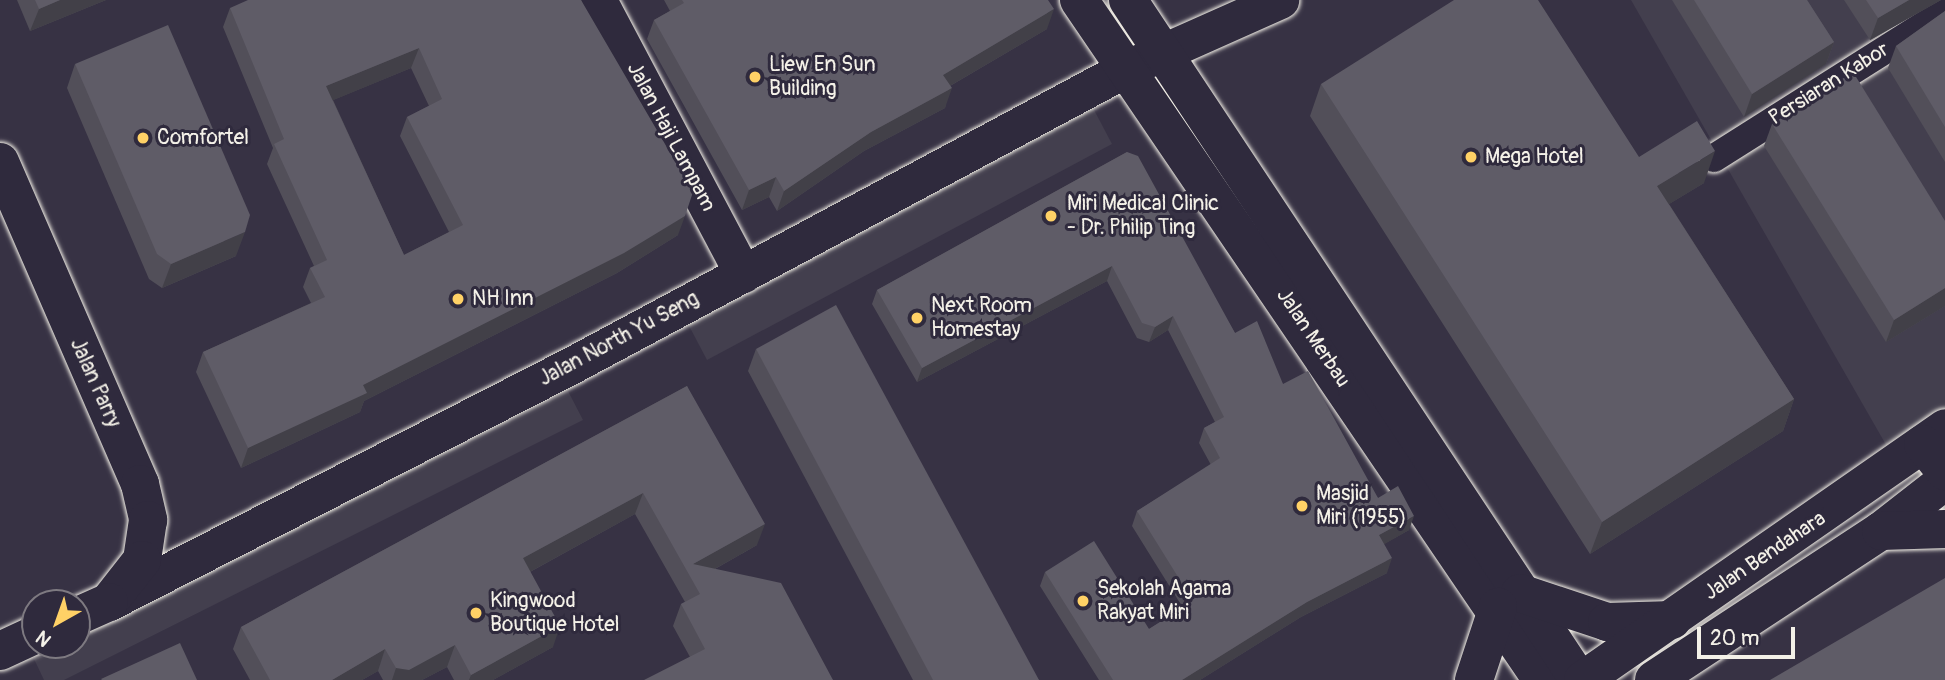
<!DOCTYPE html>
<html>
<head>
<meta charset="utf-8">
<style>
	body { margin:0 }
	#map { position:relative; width:1945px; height:680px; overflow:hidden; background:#373244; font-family:Pangolin,sans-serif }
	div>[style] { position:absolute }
	.built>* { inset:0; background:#433f4e }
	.roads { filter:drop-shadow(0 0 2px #f4f1e8) drop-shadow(0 0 2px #f4f1e8) }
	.pedestrian>* { height:28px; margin:-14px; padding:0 14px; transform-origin:14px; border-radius:14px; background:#2f2a3d }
	.minor>* { height:37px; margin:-18.5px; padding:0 18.5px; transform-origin:18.5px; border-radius:18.5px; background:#2f2a3d }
	.tertiary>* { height:38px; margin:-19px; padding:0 19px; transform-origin:19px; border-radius:19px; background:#2f2a3d }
	.secondary>* { height:38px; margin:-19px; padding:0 19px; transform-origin:19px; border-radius:19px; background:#2f2a3d }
	.wall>* { inset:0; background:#524f59 }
	.shaded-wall>* { inset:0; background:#424048 }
	.building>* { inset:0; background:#5f5c67 }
	.dots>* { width:19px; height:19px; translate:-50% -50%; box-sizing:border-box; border:4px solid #2f2a3d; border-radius:50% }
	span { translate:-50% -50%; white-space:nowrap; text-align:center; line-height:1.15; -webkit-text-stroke:6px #2f2a3d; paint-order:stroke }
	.poi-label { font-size:21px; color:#f4f1e8 }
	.left { translate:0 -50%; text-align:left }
	.street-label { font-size:21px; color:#f4f1e8 }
	.north { position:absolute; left:21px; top:589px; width:70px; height:70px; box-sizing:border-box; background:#2f2a3d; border:2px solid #7e7a81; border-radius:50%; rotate:220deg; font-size:19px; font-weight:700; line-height:28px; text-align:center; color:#f4f1e8 }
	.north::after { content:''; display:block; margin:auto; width:24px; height:32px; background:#ffd166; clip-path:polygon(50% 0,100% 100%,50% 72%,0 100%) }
	.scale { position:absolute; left:1697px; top:627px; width:98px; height:32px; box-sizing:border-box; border:4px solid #f4f1e8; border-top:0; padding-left:9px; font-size:21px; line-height:24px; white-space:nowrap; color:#f4f1e8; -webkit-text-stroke:5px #2f2a3d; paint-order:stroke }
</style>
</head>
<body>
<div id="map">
	<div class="built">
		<div style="clip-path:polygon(1631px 0,1945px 0,1945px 409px,1889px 450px)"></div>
		<div style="clip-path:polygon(1092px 106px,1112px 144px,707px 360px,687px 322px)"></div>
		<div style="clip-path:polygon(568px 391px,583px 420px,64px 680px,44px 680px,34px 659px,77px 645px,77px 637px)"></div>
	</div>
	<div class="roads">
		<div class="pedestrian">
			<div style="left:1714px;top:158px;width:273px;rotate:-32.3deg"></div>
		</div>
		<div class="minor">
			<div style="left:598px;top:0;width:310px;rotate:62.1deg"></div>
			<div style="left:109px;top:602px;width:518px;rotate:-27.11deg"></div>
			<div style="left:570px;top:366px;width:629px;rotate:-28.15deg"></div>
			<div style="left:1125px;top:69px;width:170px;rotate:-24deg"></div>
		</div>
		<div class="tertiary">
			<div style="left:1079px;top:0;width:823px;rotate:55.75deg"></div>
			<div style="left:1128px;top:0;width:816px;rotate:56.45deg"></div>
			<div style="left:0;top:162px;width:351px;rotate:66.5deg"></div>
			<div style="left:140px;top:484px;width:37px;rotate:77deg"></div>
			<div style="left:148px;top:520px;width:40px;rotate:98.5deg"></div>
			<div style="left:142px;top:560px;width:53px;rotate:128.2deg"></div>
			<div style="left:109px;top:602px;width:35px;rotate:156deg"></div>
			<div style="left:1520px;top:593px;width:92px;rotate:18.4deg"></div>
			<div style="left:1607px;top:622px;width:65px;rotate:-1.8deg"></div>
			<div style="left:0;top:651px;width:38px;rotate:-25deg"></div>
			<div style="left:1474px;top:680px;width:77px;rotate:-71.8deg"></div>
			<div style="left:1583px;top:680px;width:441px;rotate:-34.8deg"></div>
			<div style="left:1654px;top:680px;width:272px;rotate:-33.3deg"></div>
			<div style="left:1881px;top:531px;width:81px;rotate:-38deg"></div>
		</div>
		<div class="secondary">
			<div style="left:1923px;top:444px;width:35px;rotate:51deg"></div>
			<div style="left:1881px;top:531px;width:64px;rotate:-1.8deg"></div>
		</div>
	</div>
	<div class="wall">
		<div style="clip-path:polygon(17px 0,106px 0,30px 31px)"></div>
		<div style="clip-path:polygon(evenodd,581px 0,678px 235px,617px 273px,364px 401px,360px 412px,241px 468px,196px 372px,203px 352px,311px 303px,303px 287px,310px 268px,314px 266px,267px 164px,273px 148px,223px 27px,230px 8px,581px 0,411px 68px,429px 106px,407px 117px,400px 136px,449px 232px,404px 255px,333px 100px,411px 68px)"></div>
		<div style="clip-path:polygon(664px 0,1048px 0,1047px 29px,950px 86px,945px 108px,864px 151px,777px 211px,769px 197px,742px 210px,647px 39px,654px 20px,670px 11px)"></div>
		<div style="clip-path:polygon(1672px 0,1807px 0,1834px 42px,1826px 64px,1744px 117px)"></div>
		<div style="clip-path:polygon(1844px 0,1941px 0,1870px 40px)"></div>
		<div style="clip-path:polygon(1945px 11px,1945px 162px,1888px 68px,1896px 46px)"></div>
		<div style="clip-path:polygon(75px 64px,236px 256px,162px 288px,149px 279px,67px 88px)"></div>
		<div style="clip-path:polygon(1321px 84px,1639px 157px,1704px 183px,1669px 204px,1794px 399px,1783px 431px,1590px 554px,1310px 116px)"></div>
		<div style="clip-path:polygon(1772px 124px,1945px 221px,1945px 306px,1886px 342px,1764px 146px)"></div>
		<div style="clip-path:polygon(1127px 152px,1235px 333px,1283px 384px,1378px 498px,1409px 530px,1384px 544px,1387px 573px,1301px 617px,1200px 680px,1099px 680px,1040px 586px,1045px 572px,1149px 629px,1183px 608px,1132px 526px,1137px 511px,1211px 465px,1199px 443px,1204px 428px,1215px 422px,1168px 330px,1149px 342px,1137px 338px,1107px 281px,917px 382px,872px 304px,877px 290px)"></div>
		<div style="clip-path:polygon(756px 349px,1039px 680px,913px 680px,748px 371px)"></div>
		<div style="clip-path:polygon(687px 386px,757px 545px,715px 569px,833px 680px,690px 657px,673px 626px,681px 604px,685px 602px,635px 514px,530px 572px,553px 647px,493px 680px,454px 680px,447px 667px,422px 680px,383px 680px,378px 671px,362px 680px,250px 680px,233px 649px,241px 627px)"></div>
	</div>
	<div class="shaded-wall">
		<div style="clip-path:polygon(60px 0,106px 0,30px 31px,39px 9px)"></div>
		<div style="clip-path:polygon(1909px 0,1941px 0,1870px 40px,1878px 18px)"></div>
		<div style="clip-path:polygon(1054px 9px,1047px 29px,936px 94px,943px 75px)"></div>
		<div style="clip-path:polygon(1834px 42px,1826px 64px,1744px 117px,1752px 94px)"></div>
		<div style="clip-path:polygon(419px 48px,411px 68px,319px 106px,326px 86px)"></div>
		<div style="clip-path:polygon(952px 88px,945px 108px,864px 151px,777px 211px,784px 191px,871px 132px)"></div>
		<div style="clip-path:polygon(1715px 151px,1704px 183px,1646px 218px,1657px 186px)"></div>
		<div style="clip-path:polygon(776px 177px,769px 197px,742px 210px,749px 190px)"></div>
		<div style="clip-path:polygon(685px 216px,678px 235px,617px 273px,364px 401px,360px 412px,241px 468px,248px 448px,363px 385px)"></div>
		<div style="clip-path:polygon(245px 232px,236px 256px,162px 288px,171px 264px)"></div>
		<div style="clip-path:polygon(1112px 266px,1107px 281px,917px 382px,922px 368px)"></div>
		<div style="clip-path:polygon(1945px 288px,1945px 306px,1886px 342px,1894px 320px)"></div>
		<div style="clip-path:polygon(1173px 316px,1168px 330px,1149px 342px,1155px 327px)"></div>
		<div style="clip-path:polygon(1794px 399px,1783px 431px,1590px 554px,1602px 522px)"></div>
		<div style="clip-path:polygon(643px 493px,635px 514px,515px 580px,523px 558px)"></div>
		<div style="clip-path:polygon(1414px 516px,1409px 530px,1374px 550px,1379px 535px)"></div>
		<div style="clip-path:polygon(765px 524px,757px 545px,693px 581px,693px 564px)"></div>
		<div style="clip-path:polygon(1392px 558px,1387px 573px,1301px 617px,1200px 680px,1182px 680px,1307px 602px)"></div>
		<div style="clip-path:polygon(560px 626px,553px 647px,493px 680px,469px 680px,471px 675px)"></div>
		<div style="clip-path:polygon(455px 645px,447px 667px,422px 680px,392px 680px,396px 668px)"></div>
		<div style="clip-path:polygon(385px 649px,378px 671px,362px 680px,332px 680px)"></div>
	</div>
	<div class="building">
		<div style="clip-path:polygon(35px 0,60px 0,39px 9px)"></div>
		<div style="clip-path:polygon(evenodd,248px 0,581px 0,693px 192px,685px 216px,624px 253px,363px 385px,367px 393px,248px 448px,203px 352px,325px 297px,310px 268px,327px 260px,274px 144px,284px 139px,230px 8px,248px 0,419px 48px,442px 99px,407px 117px,463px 225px,404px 255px,326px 86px,419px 48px)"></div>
		<div style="clip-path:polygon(682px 0,1048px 0,1054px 9px,943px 75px,952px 88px,871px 132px,784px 191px,776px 177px,749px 190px,654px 20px,684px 3px)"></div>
		<div style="clip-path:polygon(1454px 0,1538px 0,1639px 157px,1697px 121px,1715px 151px,1657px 186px,1794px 399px,1602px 522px,1321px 84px)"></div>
		<div style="clip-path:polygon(1694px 0,1807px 0,1834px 42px,1752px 94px)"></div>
		<div style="clip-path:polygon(1866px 0,1909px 0,1878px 18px)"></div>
		<div style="clip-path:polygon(1945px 11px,1945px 127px,1896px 46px)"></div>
		<div style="clip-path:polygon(168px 25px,250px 215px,245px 232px,171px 264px,157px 254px,75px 64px)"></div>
		<div style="clip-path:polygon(1853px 72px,1945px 221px,1945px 288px,1894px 320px,1772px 124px)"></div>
		<div style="clip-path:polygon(1127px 152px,1138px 156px,1235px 333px,1257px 321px,1283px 384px,1308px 371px,1378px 498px,1398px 486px,1414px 516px,1379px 535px,1392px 558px,1307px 602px,1182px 680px,1113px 680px,1045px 572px,1094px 541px,1149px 629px,1193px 601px,1137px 511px,1220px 458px,1204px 428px,1224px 417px,1173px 316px,1155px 327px,1142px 323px,1112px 266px,922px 368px,877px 290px)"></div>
		<div style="clip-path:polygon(836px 305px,1039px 680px,933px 680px,756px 349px)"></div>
		<div style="clip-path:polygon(687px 386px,765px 524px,693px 564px,781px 583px,833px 680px,644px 680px,705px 649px,681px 604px,700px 594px,643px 493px,523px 558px,560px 626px,471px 675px,455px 645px,409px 670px,396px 668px,385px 649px,332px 680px,270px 680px,241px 627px)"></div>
		<div style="clip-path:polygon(1945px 578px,1945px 680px,1770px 680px)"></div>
		<div style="clip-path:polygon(180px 643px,197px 680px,102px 680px,101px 679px)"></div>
	</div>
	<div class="dots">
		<div style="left:755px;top:77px;background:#ffd166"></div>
		<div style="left:143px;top:138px;background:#ffd166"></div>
		<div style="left:1471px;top:157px;background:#ffd166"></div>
		<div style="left:1051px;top:216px;background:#ffd166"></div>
		<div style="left:458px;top:299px;background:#ffd166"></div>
		<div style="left:917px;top:318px;background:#ffd166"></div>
		<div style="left:1302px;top:506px;background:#ffd166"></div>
		<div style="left:1083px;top:601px;background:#ffd166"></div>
		<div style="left:476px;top:613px;background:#ffd166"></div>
	</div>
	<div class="poi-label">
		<span class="left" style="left:769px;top:77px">Liew En Sun<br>Building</span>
		<span class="left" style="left:157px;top:138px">Comfortel</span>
		<span class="left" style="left:1485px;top:157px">Mega Hotel</span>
		<span class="left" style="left:1067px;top:216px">Miri Medical Clinic<br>- Dr. Philip Ting</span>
		<span class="left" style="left:472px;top:299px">NH Inn</span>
		<span class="left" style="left:931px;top:318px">Next Room<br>Homestay</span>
		<span class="left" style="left:1316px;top:506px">Masjid<br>Miri (1955)</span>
		<span class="left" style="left:1097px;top:601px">Sekolah Agama<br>Rakyat Miri</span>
		<span class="left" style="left:490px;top:613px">Kingwood<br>Boutique Hotel</span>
	</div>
	<div class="street-label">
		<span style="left:1829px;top:84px;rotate:-32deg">Persiaran Kabor</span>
		<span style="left:671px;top:137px;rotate:62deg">Jalan Haji Lampam</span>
		<span style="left:1313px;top:338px;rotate:56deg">Jalan Merbau</span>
		<span style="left:619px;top:339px;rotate:-28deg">Jalan North Yu Seng</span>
		<span style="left:95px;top:383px;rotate:66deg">Jalan Parry</span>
		<span style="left:1765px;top:556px;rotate:-34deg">Jalan Bendahara</span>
	</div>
	<div class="north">N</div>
	<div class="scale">20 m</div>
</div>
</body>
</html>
